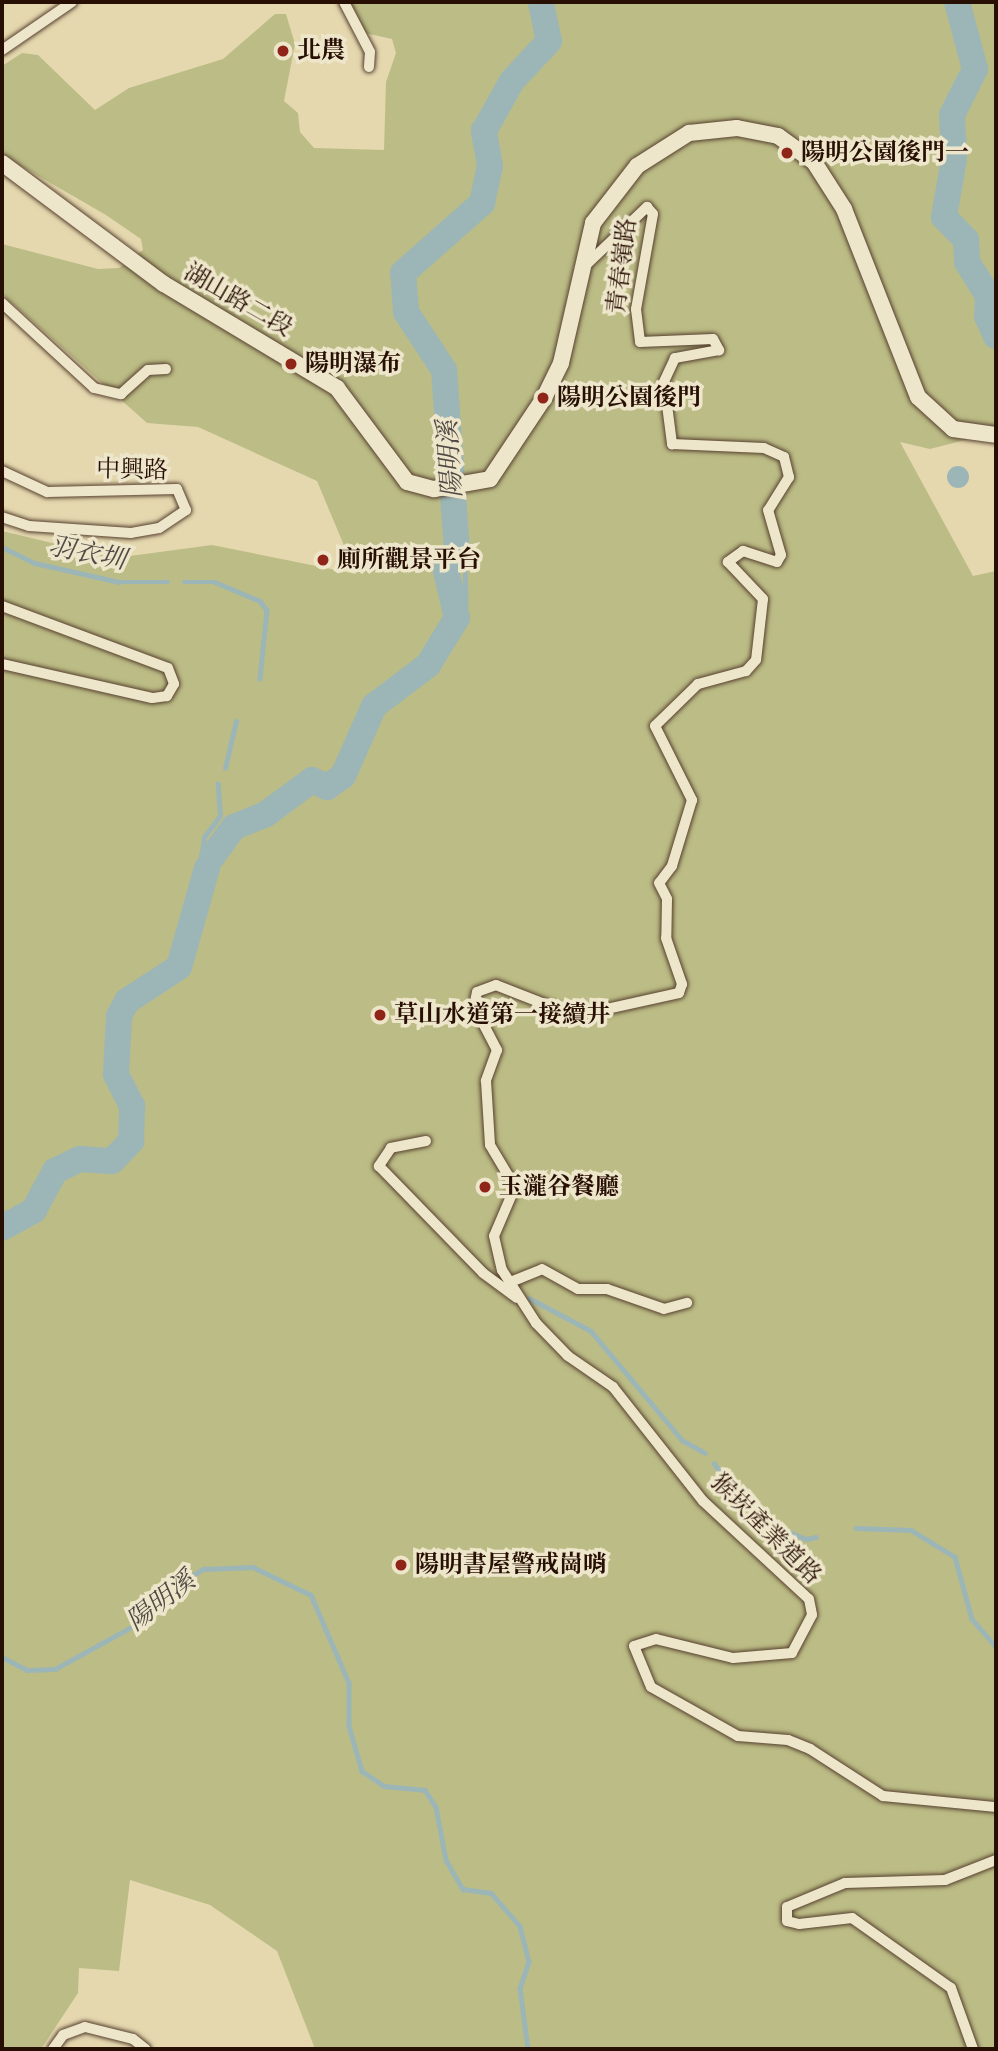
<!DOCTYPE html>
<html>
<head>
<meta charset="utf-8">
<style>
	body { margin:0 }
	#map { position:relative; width:998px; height:2051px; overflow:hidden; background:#e5d8af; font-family:"IM FELL Great Primer","Noto Serif TC",serif }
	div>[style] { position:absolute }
	.green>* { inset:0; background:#bcbc86 }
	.water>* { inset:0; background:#9cb6b7 }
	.round { border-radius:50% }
	.stream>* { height:4.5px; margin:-2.25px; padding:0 2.25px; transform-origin:2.25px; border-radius:2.25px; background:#9cb6b7 }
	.river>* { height:26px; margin:-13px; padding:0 13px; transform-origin:13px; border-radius:13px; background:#9cb6b7 }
	.roads { filter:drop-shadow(0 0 2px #57412f) drop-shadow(0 0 2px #57412f) }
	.street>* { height:10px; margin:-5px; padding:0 5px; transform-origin:5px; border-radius:5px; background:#eee6cb }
	.secondary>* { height:16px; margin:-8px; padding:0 8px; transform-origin:8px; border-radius:8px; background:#eee6cb }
	.dots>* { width:19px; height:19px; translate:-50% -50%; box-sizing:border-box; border:4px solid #eee6cb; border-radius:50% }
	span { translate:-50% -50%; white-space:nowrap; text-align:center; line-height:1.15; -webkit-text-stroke:7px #eee6cb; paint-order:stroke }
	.poi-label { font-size:24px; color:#280f04; font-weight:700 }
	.left { translate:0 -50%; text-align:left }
	.street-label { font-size:24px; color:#280f04 }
	.water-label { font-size:26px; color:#514943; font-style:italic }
	.frame { position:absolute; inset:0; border:4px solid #280f04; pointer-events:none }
</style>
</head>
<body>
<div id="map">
	<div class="green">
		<div style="clip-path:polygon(348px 2px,995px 2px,996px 432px,930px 449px,900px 442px,973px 576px,996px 571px,996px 2049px,315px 2049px,277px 1951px,210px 1905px,130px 1880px,119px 1971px,79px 1968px,78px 1993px,41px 2049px,2px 2049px,2px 531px,115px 558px,212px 545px,356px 574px,317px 481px,198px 427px,147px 423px,2px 294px,2px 244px,98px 269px,119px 268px,143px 250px,141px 239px,106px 215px,2px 155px,2px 66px,22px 53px,38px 55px,95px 110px,129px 88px,223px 59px,275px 14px,286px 14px,295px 44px,284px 101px,298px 113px,300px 132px,314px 148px,384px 150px,386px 82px,396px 53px,392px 39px,365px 33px)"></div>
	</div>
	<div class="water">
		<div class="round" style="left:947px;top:466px;width:22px;height:22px"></div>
	</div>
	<div class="stream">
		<div style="left:2px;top:547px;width:37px;rotate:26deg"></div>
		<div style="left:35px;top:563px;width:86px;rotate:12.7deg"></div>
		<div style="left:119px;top:582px;width:49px"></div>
		<div style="left:457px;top:551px;width:14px;rotate:54deg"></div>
		<div style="left:465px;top:562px;width:42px;rotate:88.6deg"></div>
		<div style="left:466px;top:604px;width:17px;rotate:123deg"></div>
		<div style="left:184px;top:582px;width:31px"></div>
		<div style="left:215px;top:582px;width:49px;rotate:22.9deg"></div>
		<div style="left:260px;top:601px;width:11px;rotate:52deg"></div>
		<div style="left:267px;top:610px;width:69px;rotate:95.8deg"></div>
		<div style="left:225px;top:768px;width:48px;rotate:-76.8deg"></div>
		<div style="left:205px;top:879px;width:13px;rotate:-113deg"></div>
		<div style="left:200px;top:867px;width:30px;rotate:-82deg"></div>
		<div style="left:204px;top:837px;width:26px;rotate:-53deg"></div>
		<div style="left:220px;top:816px;width:32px;rotate:-94deg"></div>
		<div style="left:529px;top:1298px;width:70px;rotate:28deg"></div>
		<div style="left:591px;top:1331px;width:142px;rotate:50.1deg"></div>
		<div style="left:682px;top:1440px;width:26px;rotate:29deg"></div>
		<div style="left:714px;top:1463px;width:24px;rotate:55deg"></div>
		<div style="left:761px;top:1520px;width:49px;rotate:22.9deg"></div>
		<div style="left:806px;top:1539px;width:10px;rotate:-11deg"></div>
		<div style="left:856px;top:1528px;width:55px;rotate:2.1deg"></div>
		<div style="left:911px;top:1530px;width:52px;rotate:31.5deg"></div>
		<div style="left:955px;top:1557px;width:64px;rotate:74.7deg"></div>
		<div style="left:972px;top:1619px;width:37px;rotate:49deg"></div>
		<div style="left:2px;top:1657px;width:28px;rotate:27deg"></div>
		<div style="left:27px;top:1670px;width:28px;rotate:-2deg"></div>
		<div style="left:55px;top:1669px;width:104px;rotate:-28.8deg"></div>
		<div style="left:146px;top:1619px;width:25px;rotate:-63deg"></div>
		<div style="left:157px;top:1597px;width:54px;rotate:-31.3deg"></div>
		<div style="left:203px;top:1569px;width:50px;rotate:-2.3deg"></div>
		<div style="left:253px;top:1567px;width:64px;rotate:25.8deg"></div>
		<div style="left:311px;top:1595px;width:96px;rotate:66.6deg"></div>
		<div style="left:349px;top:1683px;width:43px;rotate:90deg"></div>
		<div style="left:349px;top:1726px;width:47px;rotate:73.9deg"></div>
		<div style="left:362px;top:1771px;width:27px;rotate:34deg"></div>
		<div style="left:384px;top:1786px;width:41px;rotate:5.6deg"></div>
		<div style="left:425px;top:1790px;width:20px;rotate:57deg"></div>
		<div style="left:436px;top:1807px;width:54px;rotate:79.3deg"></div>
		<div style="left:446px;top:1860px;width:34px;rotate:60deg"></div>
		<div style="left:463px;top:1889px;width:28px;rotate:8deg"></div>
		<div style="left:491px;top:1893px;width:44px;rotate:48.7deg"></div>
		<div style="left:520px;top:1926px;width:37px;rotate:76deg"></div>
		<div style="left:529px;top:1962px;width:28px;rotate:109deg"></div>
		<div style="left:520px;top:1988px;width:62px;rotate:82.5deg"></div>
	</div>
	<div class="river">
		<div style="left:957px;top:2px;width:69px;rotate:75deg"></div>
		<div style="left:975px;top:69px;width:51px;rotate:116.6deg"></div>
		<div style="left:952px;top:115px;width:44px;rotate:87.4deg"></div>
		<div style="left:954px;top:159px;width:59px;rotate:99.8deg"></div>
		<div style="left:944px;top:217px;width:32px;rotate:46deg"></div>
		<div style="left:966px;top:240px;width:22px;rotate:87deg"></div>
		<div style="left:967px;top:262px;width:40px;rotate:58deg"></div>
		<div style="left:988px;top:296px;width:20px;rotate:93deg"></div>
		<div style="left:987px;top:316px;width:22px;rotate:66deg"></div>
		<div style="left:212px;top:857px;width:37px;rotate:-54deg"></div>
		<div style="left:234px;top:827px;width:35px;rotate:-22deg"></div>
		<div style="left:266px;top:814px;width:57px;rotate:-36.5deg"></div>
		<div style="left:312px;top:780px;width:17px;rotate:25deg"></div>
		<div style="left:327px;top:787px;width:19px;rotate:-35deg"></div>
		<div style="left:343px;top:776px;width:77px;rotate:-66.1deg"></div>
		<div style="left:374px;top:706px;width:68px;rotate:-37.2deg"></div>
		<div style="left:428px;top:665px;width:55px;rotate:-58.3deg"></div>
		<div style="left:457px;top:618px;width:48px;rotate:-103.2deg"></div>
		<div style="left:446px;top:571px;width:23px;rotate:-61deg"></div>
		<div style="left:457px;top:551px;width:181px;rotate:-94.1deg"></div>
		<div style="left:444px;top:370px;width:69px;rotate:-123.2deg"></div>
		<div style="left:406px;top:312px;width:39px;rotate:-94deg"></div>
		<div style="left:403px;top:273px;width:106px;rotate:-41.5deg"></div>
		<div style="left:482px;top:203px;width:38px;rotate:-78deg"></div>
		<div style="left:490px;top:166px;width:36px;rotate:-100deg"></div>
		<div style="left:484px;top:131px;width:57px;rotate:-60.8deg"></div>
		<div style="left:512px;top:81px;width:54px;rotate:-47.2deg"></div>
		<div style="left:549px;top:41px;width:40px;rotate:-102deg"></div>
		<div style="left:2px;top:1228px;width:37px;rotate:-29deg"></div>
		<div style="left:34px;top:1210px;width:44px;rotate:-61.7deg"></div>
		<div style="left:55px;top:1171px;width:28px;rotate:-26deg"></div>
		<div style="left:80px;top:1159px;width:32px;rotate:4deg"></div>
		<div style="left:112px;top:1161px;width:28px;rotate:-46deg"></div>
		<div style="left:131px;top:1141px;width:35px;rotate:-88deg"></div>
		<div style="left:132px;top:1106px;width:36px;rotate:-117deg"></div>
		<div style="left:116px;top:1074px;width:58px;rotate:-87deg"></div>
		<div style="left:119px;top:1016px;width:17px;rotate:-62deg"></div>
		<div style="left:127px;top:1001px;width:62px;rotate:-33.2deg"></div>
		<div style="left:179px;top:967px;width:103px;rotate:-74.2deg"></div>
	</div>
	<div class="roads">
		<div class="street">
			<div style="left:344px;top:2px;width:56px;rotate:62.5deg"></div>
			<div style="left:370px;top:52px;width:15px;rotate:94deg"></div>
			<div style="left:2px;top:50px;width:85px;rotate:-34.4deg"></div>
			<div style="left:585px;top:266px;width:86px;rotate:-43.6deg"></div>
			<div style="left:647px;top:207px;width:9px;rotate:49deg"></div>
			<div style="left:653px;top:214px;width:97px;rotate:100.1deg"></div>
			<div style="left:636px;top:309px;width:33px;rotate:83deg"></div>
			<div style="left:640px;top:342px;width:73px;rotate:-2.4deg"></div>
			<div style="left:713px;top:339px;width:13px;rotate:61deg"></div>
			<div style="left:719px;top:350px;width:45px;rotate:169.7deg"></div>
			<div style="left:675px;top:358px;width:26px;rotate:115deg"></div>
			<div style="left:664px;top:382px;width:63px;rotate:82.6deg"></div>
			<div style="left:672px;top:444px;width:92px;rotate:2.5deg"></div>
			<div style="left:764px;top:448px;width:22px;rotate:24deg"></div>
			<div style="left:784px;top:457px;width:21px;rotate:76deg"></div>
			<div style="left:789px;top:477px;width:39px;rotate:122deg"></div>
			<div style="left:768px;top:510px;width:47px;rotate:73.9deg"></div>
			<div style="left:781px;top:555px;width:8px;rotate:120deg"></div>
			<div style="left:777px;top:562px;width:36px;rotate:-162deg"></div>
			<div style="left:743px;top:551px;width:19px;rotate:144deg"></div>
			<div style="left:728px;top:562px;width:51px;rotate:46.6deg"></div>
			<div style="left:763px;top:599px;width:61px;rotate:96.5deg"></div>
			<div style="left:756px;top:660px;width:15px;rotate:132deg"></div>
			<div style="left:746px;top:671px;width:50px;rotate:164.8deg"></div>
			<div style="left:698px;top:684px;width:60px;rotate:135.7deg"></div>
			<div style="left:655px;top:726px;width:83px;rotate:63.4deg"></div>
			<div style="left:692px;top:800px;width:69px;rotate:106.9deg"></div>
			<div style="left:672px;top:866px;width:21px;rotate:127deg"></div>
			<div style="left:659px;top:883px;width:18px;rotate:63deg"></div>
			<div style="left:667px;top:899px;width:39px;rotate:91deg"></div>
			<div style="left:666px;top:938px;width:49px;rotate:70.8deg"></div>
			<div style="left:682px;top:984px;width:9px;rotate:108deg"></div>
			<div style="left:679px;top:993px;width:107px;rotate:167.5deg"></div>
			<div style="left:575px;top:1016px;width:85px;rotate:-158.6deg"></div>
			<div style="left:496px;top:985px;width:20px;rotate:160deg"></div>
			<div style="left:477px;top:992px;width:14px;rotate:102deg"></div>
			<div style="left:474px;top:1006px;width:50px;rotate:62.4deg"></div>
			<div style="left:497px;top:1050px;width:33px;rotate:110deg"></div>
			<div style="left:486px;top:1081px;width:64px;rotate:86.4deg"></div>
			<div style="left:490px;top:1145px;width:49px;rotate:59.2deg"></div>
			<div style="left:515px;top:1187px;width:53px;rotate:113.2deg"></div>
			<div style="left:494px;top:1236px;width:35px;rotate:77deg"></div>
			<div style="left:502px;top:1270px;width:63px;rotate:57.3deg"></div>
			<div style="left:536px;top:1323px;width:46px;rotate:45.9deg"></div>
			<div style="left:568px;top:1356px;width:55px;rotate:34.6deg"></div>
			<div style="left:613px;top:1387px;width:145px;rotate:51.7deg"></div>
			<div style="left:703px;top:1501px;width:144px;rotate:42.8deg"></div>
			<div style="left:809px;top:1599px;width:16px;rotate:79deg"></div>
			<div style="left:812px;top:1615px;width:43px;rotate:117.8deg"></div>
			<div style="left:792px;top:1653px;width:59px;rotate:175.2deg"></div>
			<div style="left:733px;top:1658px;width:79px;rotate:-166.1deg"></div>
			<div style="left:656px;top:1639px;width:23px;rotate:162deg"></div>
			<div style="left:634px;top:1646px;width:44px;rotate:67.5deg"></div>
			<div style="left:651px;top:1687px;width:100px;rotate:29.4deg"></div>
			<div style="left:738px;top:1736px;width:50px;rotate:4.6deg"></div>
			<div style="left:788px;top:1740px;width:24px;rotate:22deg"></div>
			<div style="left:810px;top:1749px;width:87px;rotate:32.8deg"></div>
			<div style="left:883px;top:1796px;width:114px;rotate:5.6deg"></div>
			<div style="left:2px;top:303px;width:125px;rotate:42.7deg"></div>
			<div style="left:94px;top:388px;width:28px;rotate:13deg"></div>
			<div style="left:121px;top:394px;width:36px;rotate:-42deg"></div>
			<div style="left:148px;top:370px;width:18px;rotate:-3deg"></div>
			<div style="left:2px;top:471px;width:50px;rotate:25deg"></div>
			<div style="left:47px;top:492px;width:130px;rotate:-1.3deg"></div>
			<div style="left:177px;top:489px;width:23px;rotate:67deg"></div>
			<div style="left:186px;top:510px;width:32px;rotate:146deg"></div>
			<div style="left:159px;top:528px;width:28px;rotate:170deg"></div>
			<div style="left:131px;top:533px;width:102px;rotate:-176.1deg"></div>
			<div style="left:29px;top:526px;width:28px;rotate:-162deg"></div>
			<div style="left:2px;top:606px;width:177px;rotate:20.5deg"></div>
			<div style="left:168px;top:668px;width:17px;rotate:69deg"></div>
			<div style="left:174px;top:684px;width:14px;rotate:120deg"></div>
			<div style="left:167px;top:696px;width:15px;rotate:172deg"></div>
			<div style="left:152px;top:698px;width:154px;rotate:-167.2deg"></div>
			<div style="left:426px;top:1141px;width:36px;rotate:169deg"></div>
			<div style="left:391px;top:1148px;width:22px;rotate:124deg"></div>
			<div style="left:379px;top:1166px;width:149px;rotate:45.8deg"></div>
			<div style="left:483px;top:1273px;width:42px;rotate:36.3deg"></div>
			<div style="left:513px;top:1281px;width:31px;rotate:-22deg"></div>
			<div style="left:542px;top:1269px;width:41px;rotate:29.1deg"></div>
			<div style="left:578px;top:1289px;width:29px"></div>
			<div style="left:607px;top:1289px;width:60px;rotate:19.3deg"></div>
			<div style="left:664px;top:1309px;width:24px;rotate:-15deg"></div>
			<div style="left:53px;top:2049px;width:17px;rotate:-54deg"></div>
			<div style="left:63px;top:2035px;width:23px;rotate:-20deg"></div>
			<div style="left:85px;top:2027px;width:49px;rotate:14deg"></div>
			<div style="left:133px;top:2039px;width:16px;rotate:38deg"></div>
			<div style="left:973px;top:2049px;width:65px;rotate:-109.8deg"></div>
			<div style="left:951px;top:1988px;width:121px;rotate:-144.7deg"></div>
			<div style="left:852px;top:1918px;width:53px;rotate:173.5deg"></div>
			<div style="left:799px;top:1924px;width:12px;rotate:-166deg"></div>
			<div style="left:787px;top:1921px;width:14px;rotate:-90deg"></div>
			<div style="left:787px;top:1907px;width:63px;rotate:-22.5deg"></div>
			<div style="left:845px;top:1883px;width:100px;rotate:-1.7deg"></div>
			<div style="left:945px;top:1880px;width:55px;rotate:-21.4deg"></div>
		</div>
		<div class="secondary">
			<div style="left:2px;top:163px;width:202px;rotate:36.8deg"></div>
			<div style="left:164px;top:284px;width:202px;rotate:31deg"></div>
			<div style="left:337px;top:388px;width:117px;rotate:53.3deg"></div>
			<div style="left:407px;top:482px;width:28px;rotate:15deg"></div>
			<div style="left:434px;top:489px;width:57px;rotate:-10.1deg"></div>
			<div style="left:490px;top:479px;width:97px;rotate:-56.3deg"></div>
			<div style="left:544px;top:398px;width:39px;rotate:-64deg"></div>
			<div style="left:561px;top:363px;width:144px;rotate:-77.1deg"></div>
			<div style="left:593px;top:223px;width:72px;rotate:-52.3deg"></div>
			<div style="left:637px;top:166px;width:62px;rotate:-32.4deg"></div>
			<div style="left:689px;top:133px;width:48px;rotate:-5.9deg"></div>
			<div style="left:737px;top:128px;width:42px;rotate:11deg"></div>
			<div style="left:778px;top:136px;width:44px;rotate:35.8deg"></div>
			<div style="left:814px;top:162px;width:56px;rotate:57.4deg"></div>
			<div style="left:844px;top:209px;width:202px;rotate:68.5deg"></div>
			<div style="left:918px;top:397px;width:47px;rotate:42.4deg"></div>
			<div style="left:953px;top:429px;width:43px;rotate:7.9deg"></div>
		</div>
	</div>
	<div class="dots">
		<div style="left:283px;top:51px;background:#8f2418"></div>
		<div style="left:787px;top:153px;background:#8f2418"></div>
		<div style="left:291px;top:364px;background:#8f2418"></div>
		<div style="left:543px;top:398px;background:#8f2418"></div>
		<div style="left:323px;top:560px;background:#8f2418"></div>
		<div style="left:380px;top:1015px;background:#8f2418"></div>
		<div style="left:485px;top:1187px;background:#8f2418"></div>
		<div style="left:401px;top:1565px;background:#8f2418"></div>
	</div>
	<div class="poi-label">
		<span class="left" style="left:297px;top:51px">北農</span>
		<span class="left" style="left:801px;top:153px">陽明公園後門一</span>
		<span class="left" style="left:305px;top:364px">陽明瀑布</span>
		<span class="left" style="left:557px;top:398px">陽明公園後門</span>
		<span class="left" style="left:337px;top:560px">廁所觀景平台</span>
		<span class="left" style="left:394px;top:1015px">草山水道第一接續井</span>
		<span class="left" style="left:499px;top:1187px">玉瀧谷餐廳</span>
		<span class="left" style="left:415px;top:1565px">陽明書屋警戒崗哨</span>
	</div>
	<div class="street-label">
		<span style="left:622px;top:266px;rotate:-83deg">青春嶺路</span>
		<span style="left:238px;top:300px;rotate:30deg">湖山路二段</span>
		<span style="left:132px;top:470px;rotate:1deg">中興路</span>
		<span style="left:766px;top:1529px;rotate:45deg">猴崁產業道路</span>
	</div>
	<div class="water-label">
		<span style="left:450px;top:459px;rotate:-94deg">陽明溪</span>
		<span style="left:87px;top:553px;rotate:11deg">羽衣圳</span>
		<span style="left:161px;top:1601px;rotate:-38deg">陽明溪</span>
	</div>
	<div class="frame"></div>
</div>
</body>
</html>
